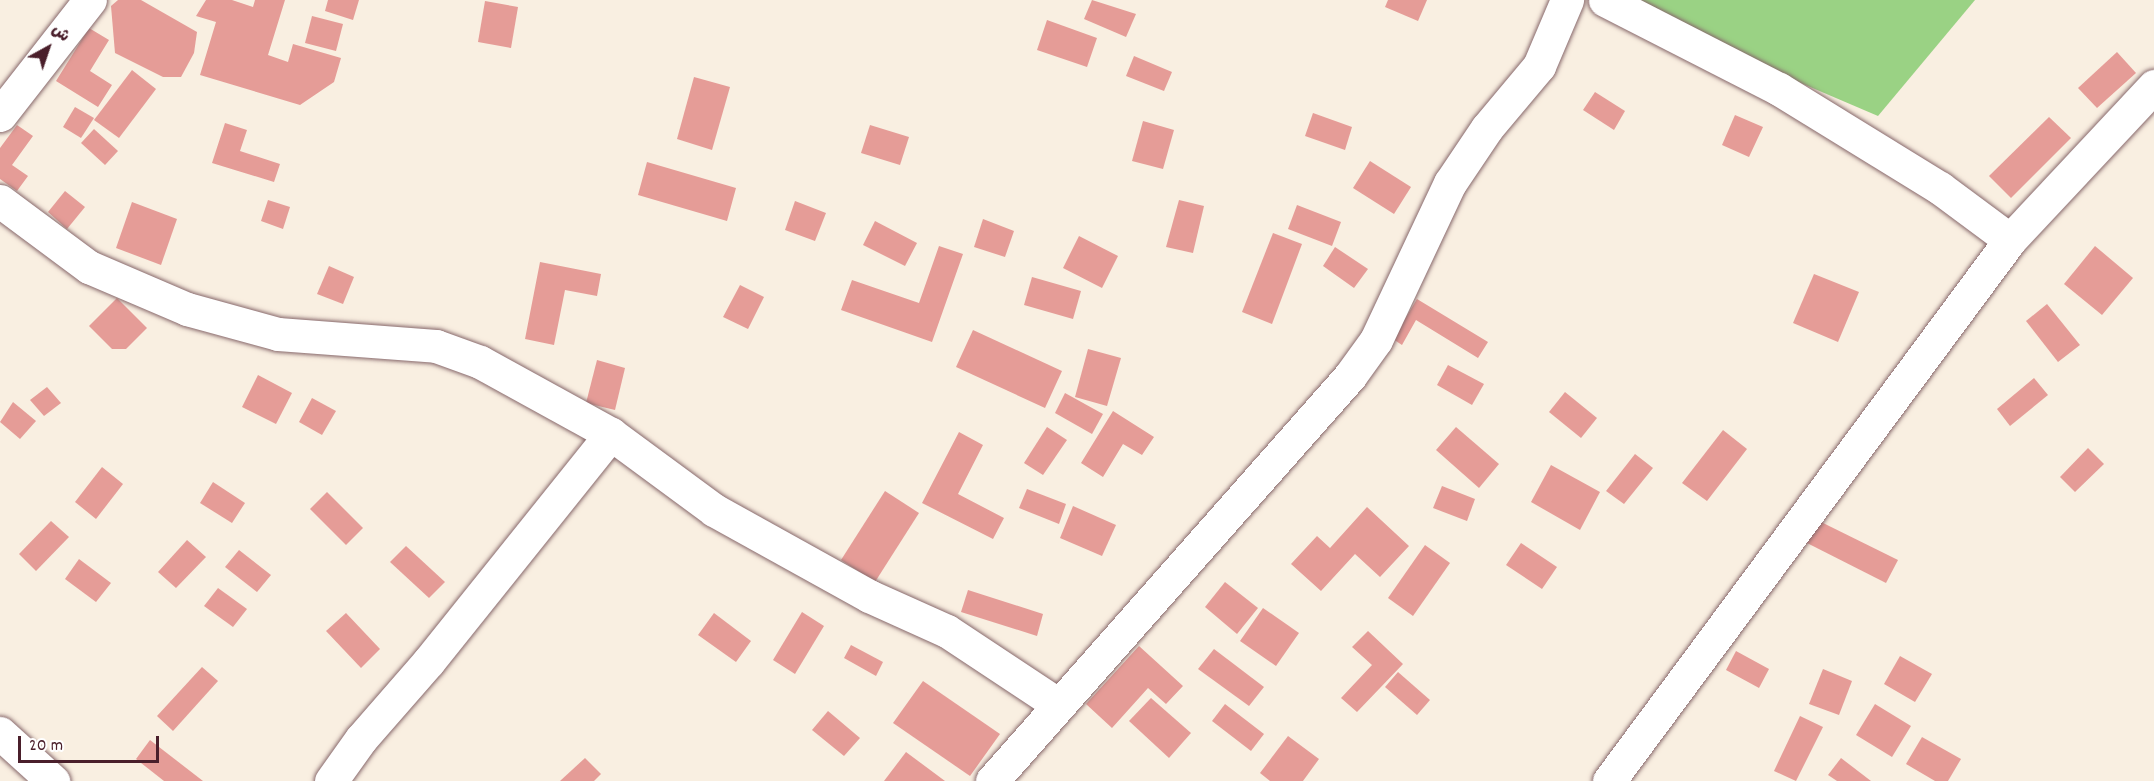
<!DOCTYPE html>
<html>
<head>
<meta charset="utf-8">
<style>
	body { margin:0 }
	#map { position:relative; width:2154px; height:781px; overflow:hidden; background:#f9efe1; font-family:Dekko,"Playpen Sans Arabic",sans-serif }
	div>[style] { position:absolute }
	.green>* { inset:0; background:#9ad284 }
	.building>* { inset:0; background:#e59c97 }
	.roads { filter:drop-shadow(0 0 2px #87686b) drop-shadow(0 0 2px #87686b) }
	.street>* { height:33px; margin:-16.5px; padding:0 16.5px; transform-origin:16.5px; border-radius:16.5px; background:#fff }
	span { translate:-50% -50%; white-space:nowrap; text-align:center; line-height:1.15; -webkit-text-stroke:6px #fff; paint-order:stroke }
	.north { position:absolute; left:18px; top:18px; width:60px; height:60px; -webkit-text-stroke:4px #fff; paint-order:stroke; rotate:40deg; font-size:16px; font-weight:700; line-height:24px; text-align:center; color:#4a1f2b }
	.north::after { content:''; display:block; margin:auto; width:21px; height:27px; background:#4a1f2b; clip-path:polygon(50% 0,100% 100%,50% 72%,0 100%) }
	.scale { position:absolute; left:18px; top:736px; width:141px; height:27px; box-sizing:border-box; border:3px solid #4a1f2b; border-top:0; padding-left:8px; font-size:18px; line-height:21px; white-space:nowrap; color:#4a1f2b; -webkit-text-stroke:4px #fff; paint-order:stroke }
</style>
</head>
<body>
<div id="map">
	<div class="green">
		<div style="clip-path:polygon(1606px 0,1975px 0,1878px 116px)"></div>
	</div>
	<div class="building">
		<div style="clip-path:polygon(118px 0,141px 0,197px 32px,194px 53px,181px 77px,163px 77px,115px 53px,111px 6px)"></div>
		<div style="clip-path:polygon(206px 0,232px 0,253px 7px,255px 0,285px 0,268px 55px,288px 62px,293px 44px,341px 58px,334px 82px,300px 105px,200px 75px,216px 22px,196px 16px)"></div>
		<div style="clip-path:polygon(328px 0,359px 0,353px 20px,325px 11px)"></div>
		<div style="clip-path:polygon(1092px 0,1136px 14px,1126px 37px,1084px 19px)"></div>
		<div style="clip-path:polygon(1388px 0,1427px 0,1418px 21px,1385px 7px)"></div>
		<div style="clip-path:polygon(485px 1px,518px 7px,511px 48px,478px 42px)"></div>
		<div style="clip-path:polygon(312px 16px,343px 24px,336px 51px,305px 43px)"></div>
		<div style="clip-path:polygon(1047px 20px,1097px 38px,1087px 67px,1037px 50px)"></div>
		<div style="clip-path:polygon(89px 28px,109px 40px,90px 71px,112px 85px,98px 107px,56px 81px)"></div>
		<div style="clip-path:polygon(2117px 52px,2136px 73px,2097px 108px,2078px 88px)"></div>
		<div style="clip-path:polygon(1134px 56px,1172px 72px,1164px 91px,1126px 76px)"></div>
		<div style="clip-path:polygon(132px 70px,156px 89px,119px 138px,94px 120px)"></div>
		<div style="clip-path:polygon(694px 77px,730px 87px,712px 150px,677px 139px)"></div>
		<div style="clip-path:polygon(1595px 92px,1625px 111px,1614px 130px,1583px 110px)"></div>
		<div style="clip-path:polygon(75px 107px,94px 118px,81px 138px,63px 127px)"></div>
		<div style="clip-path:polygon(1313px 113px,1352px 127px,1345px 150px,1305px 136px)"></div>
		<div style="clip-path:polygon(1735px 115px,1763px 127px,1749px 157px,1722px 145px)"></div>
		<div style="clip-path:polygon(2049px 117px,2071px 138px,2011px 198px,1989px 176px)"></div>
		<div style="clip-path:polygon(1143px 121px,1174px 130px,1163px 169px,1132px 161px)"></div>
		<div style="clip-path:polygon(225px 123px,247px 130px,240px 151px,280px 164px,274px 182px,212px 163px)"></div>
		<div style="clip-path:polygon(17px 125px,33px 136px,12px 165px,28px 176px,17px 191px,0 179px,0 148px)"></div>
		<div style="clip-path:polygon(870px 125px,909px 137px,900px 165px,861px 153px)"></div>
		<div style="clip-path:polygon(94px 129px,118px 151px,105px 165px,81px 143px)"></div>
		<div style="clip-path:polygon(1370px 161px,1411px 187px,1394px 214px,1353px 188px)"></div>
		<div style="clip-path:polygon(647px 162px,736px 188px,727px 221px,638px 195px)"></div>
		<div style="clip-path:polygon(65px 191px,85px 207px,67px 229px,48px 212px)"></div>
		<div style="clip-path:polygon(268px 200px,290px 207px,283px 229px,261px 221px)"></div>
		<div style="clip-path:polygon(1179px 200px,1204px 206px,1193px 253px,1166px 247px)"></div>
		<div style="clip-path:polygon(795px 201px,826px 213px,815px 241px,785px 230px)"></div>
		<div style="clip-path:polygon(132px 202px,177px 219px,161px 265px,116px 248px)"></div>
		<div style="clip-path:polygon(1297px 205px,1341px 222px,1332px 246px,1288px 229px)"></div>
		<div style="clip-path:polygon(983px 219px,1014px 231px,1005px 257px,974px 247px)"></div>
		<div style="clip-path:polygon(875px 221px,917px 243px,905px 266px,863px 245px)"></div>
		<div style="clip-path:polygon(1273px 233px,1302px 244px,1272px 324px,1242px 312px)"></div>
		<div style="clip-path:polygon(1079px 236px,1118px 256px,1102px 288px,1063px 268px)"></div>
		<div style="clip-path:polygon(939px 246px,963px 254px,932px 342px,841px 310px,852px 280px,919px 303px)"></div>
		<div style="clip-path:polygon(2095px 246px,2133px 278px,2102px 315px,2064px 284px)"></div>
		<div style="clip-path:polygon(1335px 247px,1368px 269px,1354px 288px,1323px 266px)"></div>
		<div style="clip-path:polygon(540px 262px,601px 274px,597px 296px,565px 290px,554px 345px,525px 339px)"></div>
		<div style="clip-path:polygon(329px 266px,354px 277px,343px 304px,317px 294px)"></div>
		<div style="clip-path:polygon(1814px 274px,1859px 292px,1838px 342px,1793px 323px)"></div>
		<div style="clip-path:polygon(1032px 277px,1081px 291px,1073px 319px,1024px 305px)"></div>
		<div style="clip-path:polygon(740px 285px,764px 297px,748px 329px,723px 317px)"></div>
		<div style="clip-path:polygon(117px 298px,147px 328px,126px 349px,112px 349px,89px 326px)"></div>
		<div style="clip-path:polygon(1417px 299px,1488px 342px,1478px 358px,1416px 320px,1402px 345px,1393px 339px)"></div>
		<div style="clip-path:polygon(2047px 304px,2080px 345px,2058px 362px,2026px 321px)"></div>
		<div style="clip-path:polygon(973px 330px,1062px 371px,1045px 408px,956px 367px)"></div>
		<div style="clip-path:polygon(1088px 349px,1121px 358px,1107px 406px,1075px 397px)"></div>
		<div style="clip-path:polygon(597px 360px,625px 368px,615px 410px,586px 403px)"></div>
		<div style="clip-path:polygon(1448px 365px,1484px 384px,1472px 405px,1437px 385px)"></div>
		<div style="clip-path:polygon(258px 375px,292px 393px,276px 424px,242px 407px)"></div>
		<div style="clip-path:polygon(2034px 378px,2048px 395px,2010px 426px,1997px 409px)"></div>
		<div style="clip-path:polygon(47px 387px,61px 403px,44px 416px,30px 400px)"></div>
		<div style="clip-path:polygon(1565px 392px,1597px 418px,1581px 438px,1549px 412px)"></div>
		<div style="clip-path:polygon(1065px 393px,1103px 414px,1092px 434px,1055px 413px)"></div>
		<div style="clip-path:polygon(312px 398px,336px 411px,322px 435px,299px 422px)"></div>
		<div style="clip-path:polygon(13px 402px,36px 421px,20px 439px,0 422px)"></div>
		<div style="clip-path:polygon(1113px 411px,1154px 437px,1142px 455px,1123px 444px,1103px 477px,1081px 463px)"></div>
		<div style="clip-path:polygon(1047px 427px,1067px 440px,1043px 475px,1024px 463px)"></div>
		<div style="clip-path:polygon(1456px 427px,1499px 464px,1479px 488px,1436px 450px)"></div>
		<div style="clip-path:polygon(1723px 430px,1747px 449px,1707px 501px,1682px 483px)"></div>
		<div style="clip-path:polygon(959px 432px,983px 445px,958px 494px,1004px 518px,993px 539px,922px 503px)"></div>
		<div style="clip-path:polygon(2088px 448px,2104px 464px,2075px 492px,2060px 477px)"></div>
		<div style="clip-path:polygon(1635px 454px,1653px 468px,1624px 504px,1606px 491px)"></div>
		<div style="clip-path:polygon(1551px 465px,1600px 492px,1580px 530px,1531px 502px)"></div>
		<div style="clip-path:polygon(102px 467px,123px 484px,96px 519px,75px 502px)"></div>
		<div style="clip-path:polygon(213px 482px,245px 503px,232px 523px,200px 503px)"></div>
		<div style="clip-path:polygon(1442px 486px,1475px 499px,1467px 521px,1433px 508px)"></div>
		<div style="clip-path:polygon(1027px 489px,1066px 504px,1059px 524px,1019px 508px)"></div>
		<div style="clip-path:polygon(885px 491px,919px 513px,875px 582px,841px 560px)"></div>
		<div style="clip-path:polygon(327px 492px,363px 528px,346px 545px,310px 509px)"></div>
		<div style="clip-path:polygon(1073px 506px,1116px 525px,1102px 556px,1060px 538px)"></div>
		<div style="clip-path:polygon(1367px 507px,1409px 546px,1380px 577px,1355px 554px,1321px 591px,1291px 564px,1317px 536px,1330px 548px)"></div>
		<div style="clip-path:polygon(1817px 520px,1898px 560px,1886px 583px,1805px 542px)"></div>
		<div style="clip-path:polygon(51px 521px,69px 537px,36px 571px,19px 554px)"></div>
		<div style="clip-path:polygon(187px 540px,206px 557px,176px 588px,158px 572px)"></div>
		<div style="clip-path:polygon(1521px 543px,1557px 567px,1542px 589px,1506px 565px)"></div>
		<div style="clip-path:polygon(1425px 545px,1450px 563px,1413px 616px,1388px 598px)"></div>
		<div style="clip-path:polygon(406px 546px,445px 582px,429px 598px,390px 562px)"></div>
		<div style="clip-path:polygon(239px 550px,271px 575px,257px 592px,225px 567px)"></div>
		<div style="clip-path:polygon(79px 559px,111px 583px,96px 602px,65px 579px)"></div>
		<div style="clip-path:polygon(1225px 582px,1258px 608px,1237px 634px,1205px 607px)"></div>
		<div style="clip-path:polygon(218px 588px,247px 609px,233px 627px,204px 606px)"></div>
		<div style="clip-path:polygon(968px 590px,1043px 614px,1037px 636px,961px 612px)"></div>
		<div style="clip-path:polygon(1263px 608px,1299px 633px,1276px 666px,1240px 641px)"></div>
		<div style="clip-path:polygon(802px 612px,824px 626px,795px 674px,773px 660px)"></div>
		<div style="clip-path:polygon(346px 613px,380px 649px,361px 668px,326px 631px)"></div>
		<div style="clip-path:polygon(714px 613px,751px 641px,736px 662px,698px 635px)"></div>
		<div style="clip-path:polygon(1368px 631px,1403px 664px,1357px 712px,1341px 698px,1372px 665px,1352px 647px)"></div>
		<div style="clip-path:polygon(851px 645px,883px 662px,876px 676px,844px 658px)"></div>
		<div style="clip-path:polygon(1139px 646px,1183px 686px,1166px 704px,1148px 688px,1112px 728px,1086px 704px)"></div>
		<div style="clip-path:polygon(1214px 649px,1264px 687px,1249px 706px,1198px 669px)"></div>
		<div style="clip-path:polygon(1736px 651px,1769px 669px,1759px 688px,1726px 670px)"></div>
		<div style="clip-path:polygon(1900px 656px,1932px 674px,1915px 702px,1884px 684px)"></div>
		<div style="clip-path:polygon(202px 667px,218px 681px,173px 731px,157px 716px)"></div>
		<div style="clip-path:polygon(1823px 669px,1852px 681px,1839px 715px,1809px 704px)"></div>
		<div style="clip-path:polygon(1398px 672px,1430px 700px,1417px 715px,1385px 687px)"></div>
		<div style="clip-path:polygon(923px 681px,1000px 734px,970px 776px,893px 723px)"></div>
		<div style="clip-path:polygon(1151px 698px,1191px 733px,1169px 758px,1129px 721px)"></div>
		<div style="clip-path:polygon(1225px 704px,1264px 734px,1251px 751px,1212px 721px)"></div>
		<div style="clip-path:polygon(1875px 704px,1911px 726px,1892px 757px,1856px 735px)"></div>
		<div style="clip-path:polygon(828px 711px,860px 738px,844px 756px,812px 730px)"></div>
		<div style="clip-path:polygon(1800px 716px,1823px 727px,1796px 781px,1774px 771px)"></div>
		<div style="clip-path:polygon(1288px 736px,1319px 759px,1303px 781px,1270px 781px,1260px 773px)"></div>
		<div style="clip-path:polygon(1922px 737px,1961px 759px,1948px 781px,1935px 781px,1906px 764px)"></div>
		<div style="clip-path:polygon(150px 740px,203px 781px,164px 781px,136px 759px)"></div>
		<div style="clip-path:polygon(906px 752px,945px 781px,884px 781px)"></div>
		<div style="clip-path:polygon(585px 758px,601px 774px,594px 781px,560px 781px)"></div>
		<div style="clip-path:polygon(1841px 758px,1871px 781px,1837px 781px,1828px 775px)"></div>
	</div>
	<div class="roads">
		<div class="street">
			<div style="left:1605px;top:0;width:195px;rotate:27.1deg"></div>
			<div style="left:1779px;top:89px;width:189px;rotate:31.6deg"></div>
			<div style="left:1940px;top:188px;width:87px;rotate:36.6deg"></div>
			<div style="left:0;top:115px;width:146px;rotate:-52deg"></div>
			<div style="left:0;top:201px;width:111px;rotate:36.6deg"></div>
			<div style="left:89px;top:267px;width:107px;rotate:23.2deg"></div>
			<div style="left:187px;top:309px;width:94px;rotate:15.4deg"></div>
			<div style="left:278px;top:334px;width:158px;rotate:4.3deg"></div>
			<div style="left:436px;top:346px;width:47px;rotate:20deg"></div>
			<div style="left:480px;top:362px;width:149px;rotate:28.8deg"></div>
			<div style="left:611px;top:434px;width:128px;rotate:36.4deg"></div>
			<div style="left:714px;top:510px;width:177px;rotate:29deg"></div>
			<div style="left:869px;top:596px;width:85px;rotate:24.2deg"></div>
			<div style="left:947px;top:631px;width:134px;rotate:33.5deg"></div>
			<div style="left:0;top:733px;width:72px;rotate:42.2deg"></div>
			<div style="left:331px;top:781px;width:52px;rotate:-54.5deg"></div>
			<div style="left:361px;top:739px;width:103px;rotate:-48.9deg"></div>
			<div style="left:429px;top:661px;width:291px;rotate:-51.3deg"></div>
			<div style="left:992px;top:781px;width:541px;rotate:-48.52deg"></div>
			<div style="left:1350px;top:376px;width:44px;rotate:-54.2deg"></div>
			<div style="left:1376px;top:340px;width:174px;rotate:-64.8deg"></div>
			<div style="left:1450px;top:183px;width:66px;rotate:-56.1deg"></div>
			<div style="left:1487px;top:128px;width:81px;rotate:-50deg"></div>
			<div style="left:1539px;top:66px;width:72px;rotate:-67deg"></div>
			<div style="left:1609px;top:781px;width:673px;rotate:-53.45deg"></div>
			<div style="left:2010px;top:240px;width:211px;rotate:-46.9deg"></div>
		</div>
	</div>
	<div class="north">ش</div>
	<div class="scale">20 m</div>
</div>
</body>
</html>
